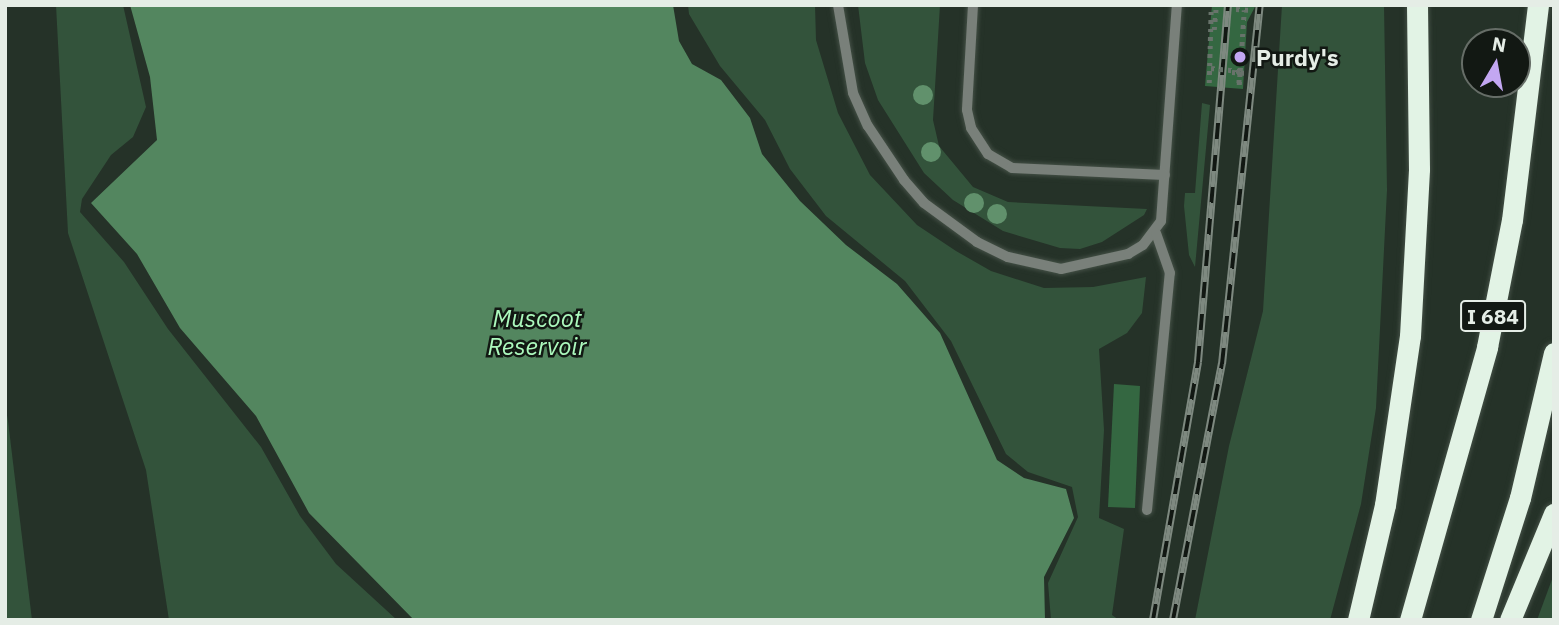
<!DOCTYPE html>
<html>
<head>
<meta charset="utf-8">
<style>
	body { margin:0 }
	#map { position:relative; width:1559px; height:625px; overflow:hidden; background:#253228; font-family:"IBM Plex Sans",sans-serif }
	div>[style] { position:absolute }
	.green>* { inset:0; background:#33533b }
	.water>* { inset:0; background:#53865f }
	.building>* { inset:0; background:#346741 }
	.path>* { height:4.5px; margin-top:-2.25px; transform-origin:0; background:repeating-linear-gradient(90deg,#68736b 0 3.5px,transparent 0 8.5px) }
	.roads { filter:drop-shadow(0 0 2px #445046) drop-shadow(0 0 2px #445046) }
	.lane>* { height:10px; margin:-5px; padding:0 5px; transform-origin:5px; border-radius:5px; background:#79807a }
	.highway>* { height:21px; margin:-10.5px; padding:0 10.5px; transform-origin:10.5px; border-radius:10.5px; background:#e2f3e5 }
	.rail>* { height:8px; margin-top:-4px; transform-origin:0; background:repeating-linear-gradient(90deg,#121813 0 16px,#7e8980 0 32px); box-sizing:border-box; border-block:2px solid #7e8980 }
	.path-bridge>* { height:4.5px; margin-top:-2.25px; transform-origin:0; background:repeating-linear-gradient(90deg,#68736b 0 3.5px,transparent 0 8.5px) }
	.trees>* { width:20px; height:20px; margin:-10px; border-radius:50%; background:#61916c }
	.dots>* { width:19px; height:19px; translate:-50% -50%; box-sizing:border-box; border:4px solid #121813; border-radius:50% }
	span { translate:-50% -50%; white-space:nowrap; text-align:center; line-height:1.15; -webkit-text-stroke:5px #121813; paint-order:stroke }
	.shield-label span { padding:2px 5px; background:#121813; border:2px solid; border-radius:5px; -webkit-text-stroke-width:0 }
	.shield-label { font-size:21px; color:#e5ede6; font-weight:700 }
	.poi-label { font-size:23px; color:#e5ede6; font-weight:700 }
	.left { translate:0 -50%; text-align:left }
	.water-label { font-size:24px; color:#acf9bd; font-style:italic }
	.frame { position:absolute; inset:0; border:7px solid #e5ede6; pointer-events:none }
	.north { position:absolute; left:1461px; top:28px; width:70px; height:70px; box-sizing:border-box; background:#121813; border:2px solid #666d67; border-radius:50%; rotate:10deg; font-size:19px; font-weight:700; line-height:28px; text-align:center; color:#e5ede6 }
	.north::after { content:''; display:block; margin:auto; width:24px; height:32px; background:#c3a7f2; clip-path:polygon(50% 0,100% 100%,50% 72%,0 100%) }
</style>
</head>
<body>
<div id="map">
	<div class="green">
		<div style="clip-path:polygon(56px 5px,123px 5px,146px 107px,133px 137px,111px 155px,82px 199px,80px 212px,124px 262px,168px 329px,261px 447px,300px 516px,336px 564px,397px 620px,169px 620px,146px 470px,68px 233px)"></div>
		<div style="clip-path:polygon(688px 5px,815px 5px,816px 40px,838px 113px,870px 175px,917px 225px,956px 251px,991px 271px,1044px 288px,1093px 287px,1146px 277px,1142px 313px,1127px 333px,1099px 349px,1104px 430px,1099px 518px,1124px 529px,1112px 615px,1119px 620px,1051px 620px,1048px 583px,1078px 517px,1072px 487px,1028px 472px,1006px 454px,951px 341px,905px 281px,826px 216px,790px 169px,765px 120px,720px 66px,689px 14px)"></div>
		<div style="clip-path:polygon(858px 5px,940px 5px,933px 120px,939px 146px,973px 187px,1008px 202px,1147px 209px,1144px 215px,1102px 242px,1080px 249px,1060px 248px,1003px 231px,953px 200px,924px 173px,878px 100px,865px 63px)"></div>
		<div style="clip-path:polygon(1282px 5px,1384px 5px,1387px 190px,1376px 408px,1361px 504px,1330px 620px,1195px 620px,1229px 446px,1263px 311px)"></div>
		<div style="clip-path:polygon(1202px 103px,1210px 105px,1195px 267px,1189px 255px,1184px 206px,1185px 193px,1195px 193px)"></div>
		<div style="clip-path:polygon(5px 404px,8px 421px,32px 620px,5px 620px)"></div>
		<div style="clip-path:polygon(1554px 574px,1554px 620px,1537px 620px)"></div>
	</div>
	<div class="water">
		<div style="clip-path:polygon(130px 5px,673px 5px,679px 41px,692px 64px,721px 80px,750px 118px,762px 154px,800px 201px,846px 245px,897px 284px,940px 333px,997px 460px,1024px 478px,1066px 489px,1074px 518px,1044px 577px,1045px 620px,414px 620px,309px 513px,256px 416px,180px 328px,137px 254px,91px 203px,157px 140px,150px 77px)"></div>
	</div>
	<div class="building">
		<div style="clip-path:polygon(1212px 5px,1256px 5px,1247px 22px,1243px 89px,1205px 86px)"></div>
		<div style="clip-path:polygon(1114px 384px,1140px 386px,1135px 508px,1108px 507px)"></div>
	</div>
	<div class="path">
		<div style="left:1236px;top:9px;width:16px;rotate:4deg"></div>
		<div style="left:1214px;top:30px;width:25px;rotate:-85deg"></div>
		<div style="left:1240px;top:71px;width:61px;rotate:-86.2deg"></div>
		<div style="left:1232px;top:72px;width:16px;rotate:4deg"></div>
		<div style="left:1209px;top:83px;width:78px;rotate:-88.5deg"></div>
		<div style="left:1239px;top:85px;width:13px;rotate:-86deg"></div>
	</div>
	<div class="roads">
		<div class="lane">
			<div style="left:838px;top:5px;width:89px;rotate:80.3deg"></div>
			<div style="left:853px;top:93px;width:36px;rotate:66deg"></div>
			<div style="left:868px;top:126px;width:65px;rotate:56.3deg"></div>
			<div style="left:904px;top:180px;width:30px;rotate:49deg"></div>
			<div style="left:924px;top:203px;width:66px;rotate:36.3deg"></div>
			<div style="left:977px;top:242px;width:34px;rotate:26deg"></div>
			<div style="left:1008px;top:257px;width:54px;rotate:12.8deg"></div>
			<div style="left:1061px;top:269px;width:69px;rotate:-12.6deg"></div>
			<div style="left:1128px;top:254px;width:17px;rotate:-31deg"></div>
			<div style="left:1143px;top:245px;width:30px;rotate:-53deg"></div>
			<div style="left:1161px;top:221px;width:217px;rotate:-85.8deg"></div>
			<div style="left:973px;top:5px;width:105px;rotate:93.3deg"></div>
			<div style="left:967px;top:110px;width:18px;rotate:77deg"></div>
			<div style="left:971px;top:128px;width:31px;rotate:57deg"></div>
			<div style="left:988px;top:154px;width:28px;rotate:30deg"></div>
			<div style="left:1012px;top:168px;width:153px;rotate:2.6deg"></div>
			<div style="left:1147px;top:510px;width:238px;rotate:-84.5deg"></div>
			<div style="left:1170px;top:273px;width:42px;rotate:-109.3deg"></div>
		</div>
		<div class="highway">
			<div style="left:1358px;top:620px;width:118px;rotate:-76.8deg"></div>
			<div style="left:1385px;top:505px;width:171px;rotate:-81.6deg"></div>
			<div style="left:1410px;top:336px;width:167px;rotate:-86.9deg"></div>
			<div style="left:1419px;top:169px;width:164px;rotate:-90.7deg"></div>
			<div style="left:1410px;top:620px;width:284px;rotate:-74.2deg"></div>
			<div style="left:1487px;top:347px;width:129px;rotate:-78.9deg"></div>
			<div style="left:1512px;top:220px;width:217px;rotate:-83.1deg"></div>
			<div style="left:1481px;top:620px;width:128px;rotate:-72.3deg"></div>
			<div style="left:1520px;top:498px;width:149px;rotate:-76.8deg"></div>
			<div style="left:1510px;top:620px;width:115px;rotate:-67.5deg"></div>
		</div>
	</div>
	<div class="rail">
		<div style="left:1153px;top:620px;width:262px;rotate:-80.1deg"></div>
		<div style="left:1198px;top:362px;width:358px;rotate:-85.2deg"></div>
		<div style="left:1173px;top:620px;width:261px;rotate:-79.2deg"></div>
		<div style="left:1222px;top:364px;width:361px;rotate:-84deg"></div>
	</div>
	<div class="path-bridge">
		<div style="left:1211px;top:68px;width:29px;rotate:6deg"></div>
		<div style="left:1240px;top:71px;width:14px;rotate:94deg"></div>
	</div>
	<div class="trees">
		<div style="left:923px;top:95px"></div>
		<div style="left:931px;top:152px"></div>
		<div style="left:974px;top:203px"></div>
		<div style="left:997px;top:214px"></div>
	</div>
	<div class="dots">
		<div style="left:1240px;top:57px;background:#c3a7f2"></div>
	</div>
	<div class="shield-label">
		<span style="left:1493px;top:316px">I 684</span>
	</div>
	<div class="poi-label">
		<span class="left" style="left:1256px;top:57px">Purdy's</span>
	</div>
	<div class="water-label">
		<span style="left:537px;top:333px">Muscoot<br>Reservoir</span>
	</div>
	<div class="frame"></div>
	<div class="north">N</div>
</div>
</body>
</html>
